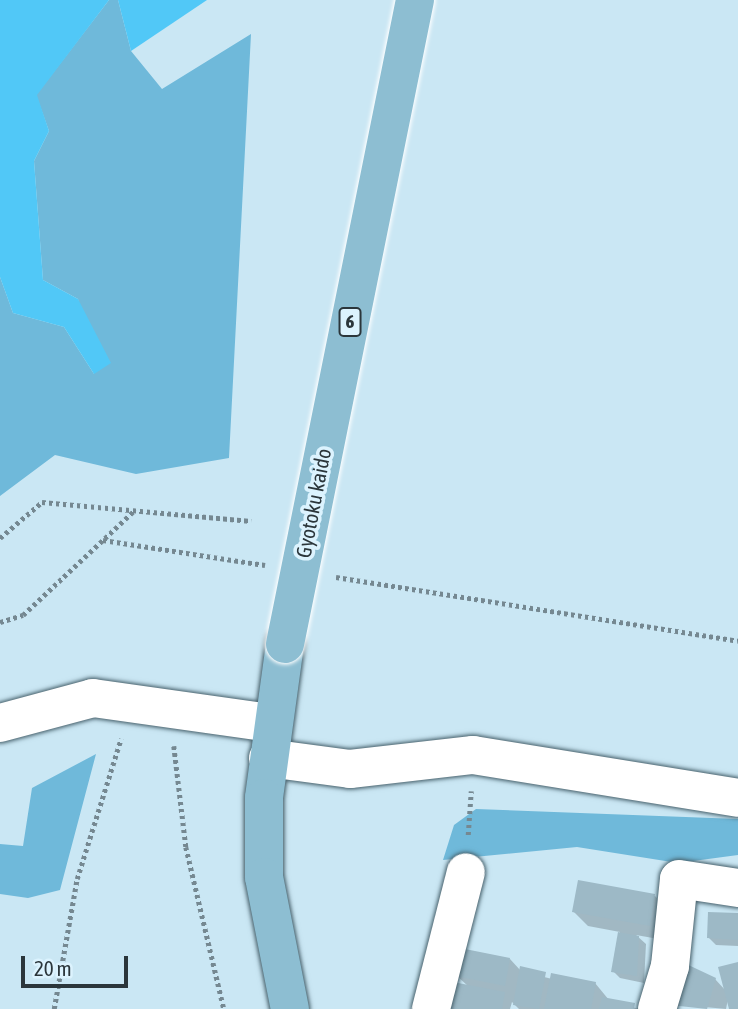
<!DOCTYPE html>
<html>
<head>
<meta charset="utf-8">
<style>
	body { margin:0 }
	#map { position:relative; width:738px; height:1009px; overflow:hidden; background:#cae7f4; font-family:"Asap Condensed",sans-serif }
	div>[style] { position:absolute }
	.green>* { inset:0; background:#6fb9da }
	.water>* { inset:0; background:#51c8f7 }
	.shadow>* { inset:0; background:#0003 }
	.building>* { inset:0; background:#9db9c6 }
	.path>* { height:4.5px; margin-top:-2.25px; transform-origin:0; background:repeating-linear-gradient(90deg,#758891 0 3.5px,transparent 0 7px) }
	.roads { filter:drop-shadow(0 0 2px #48626d) drop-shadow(0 0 2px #48626d) }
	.minor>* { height:38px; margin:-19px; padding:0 19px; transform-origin:19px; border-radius:19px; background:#fff }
	.major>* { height:38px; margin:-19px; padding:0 19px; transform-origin:19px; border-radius:19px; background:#8dbed2 }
	.bridges { filter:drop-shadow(0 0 2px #fff) drop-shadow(0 0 2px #fff) }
	.major-bridge>* { height:38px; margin:-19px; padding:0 19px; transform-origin:19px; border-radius:19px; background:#8dbed2 }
	span { translate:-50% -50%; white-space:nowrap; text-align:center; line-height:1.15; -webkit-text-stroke:7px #dcf3fe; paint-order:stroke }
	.shield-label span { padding:2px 5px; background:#dcf3fe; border:2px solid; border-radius:5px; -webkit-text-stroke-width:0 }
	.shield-label { font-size:19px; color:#2b363b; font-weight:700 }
	.street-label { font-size:21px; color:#2b363b }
	.scale { position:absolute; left:21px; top:956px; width:107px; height:32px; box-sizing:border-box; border:4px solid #2b363b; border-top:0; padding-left:9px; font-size:21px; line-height:24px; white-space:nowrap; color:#2b363b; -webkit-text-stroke:5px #dcf3fe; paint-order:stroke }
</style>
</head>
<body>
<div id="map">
	<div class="green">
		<div style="clip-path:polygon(109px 0,118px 0,131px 51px,162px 89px,251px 34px,229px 458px,136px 474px,55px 455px,0 496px,0 277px,13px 313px,64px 327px,94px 374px,78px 299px,43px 280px,34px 161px,49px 131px,36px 95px)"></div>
		<div style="clip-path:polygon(96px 754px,60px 890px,28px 898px,0 894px,0 844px,23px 846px,32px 788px)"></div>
		<div style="clip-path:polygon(476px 809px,738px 819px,738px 855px,678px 863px,577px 847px,443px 860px,454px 825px)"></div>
	</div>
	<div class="water">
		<div style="clip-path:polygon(0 0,109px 0,37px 95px,49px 131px,34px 161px,43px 280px,78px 299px,111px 363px,94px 374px,64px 327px,13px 313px,0 277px)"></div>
		<div style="clip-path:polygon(118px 0,207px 0,131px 51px)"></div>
	</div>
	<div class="shadow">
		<div style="clip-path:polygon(655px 896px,669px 911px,664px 940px,636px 935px,646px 944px,644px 983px,620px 978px,613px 971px,620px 932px,588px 926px,573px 911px)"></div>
		<div style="clip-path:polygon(738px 915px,738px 946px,716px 945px,709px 938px)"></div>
		<div style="clip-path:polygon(510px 959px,521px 971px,552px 979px,595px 983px,609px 1000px,639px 1009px,519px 1009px,512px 1002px,510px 1009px,451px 1009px,469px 987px,457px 976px)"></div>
		<div style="clip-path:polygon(738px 964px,738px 1009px,731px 1009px,728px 999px,726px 1009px,672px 1004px,715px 979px,726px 991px)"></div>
	</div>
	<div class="building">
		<div style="clip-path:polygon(578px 880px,655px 894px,650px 926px,572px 912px)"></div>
		<div style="clip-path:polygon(708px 912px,738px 913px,738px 940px,707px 938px)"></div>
		<div style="clip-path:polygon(618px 932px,639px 936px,637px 976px,611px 972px)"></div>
		<div style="clip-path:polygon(460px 948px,510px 958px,505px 986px,455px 976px)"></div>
		<div style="clip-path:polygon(682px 962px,716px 978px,707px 1009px,670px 1005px)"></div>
		<div style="clip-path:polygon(738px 962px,738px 1009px,729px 1009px,718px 967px)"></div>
		<div style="clip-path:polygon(520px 966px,546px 972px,539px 1009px,513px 1005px)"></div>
		<div style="clip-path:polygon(551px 973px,596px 982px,591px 1009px,544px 1009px)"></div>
		<div style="clip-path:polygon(453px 982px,505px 992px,502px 1009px,450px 1009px)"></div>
		<div style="clip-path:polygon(602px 997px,635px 1003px,634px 1009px,599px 1009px)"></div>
	</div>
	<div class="path">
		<div style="left:0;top:538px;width:55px;rotate:-40.6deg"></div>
		<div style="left:42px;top:502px;width:210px;rotate:5.2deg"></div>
		<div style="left:103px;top:540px;width:164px;rotate:8.8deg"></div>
		<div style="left:336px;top:577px;width:407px;rotate:9deg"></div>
		<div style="left:0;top:622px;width:24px;rotate:-17deg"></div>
		<div style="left:23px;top:615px;width:154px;rotate:-43.2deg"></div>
		<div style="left:174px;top:746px;width:102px;rotate:83.2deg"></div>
		<div style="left:186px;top:847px;width:166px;rotate:76.8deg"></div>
		<div style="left:468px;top:835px;width:44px;rotate:-86.1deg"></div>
		<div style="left:54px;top:1009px;width:132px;rotate:-80deg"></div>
		<div style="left:77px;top:879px;width:147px;rotate:-72.6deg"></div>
	</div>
	<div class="roads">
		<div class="minor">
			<div style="left:0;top:723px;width:96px;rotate:-15deg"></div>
			<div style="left:93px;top:698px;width:181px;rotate:8deg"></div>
			<div style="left:268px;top:758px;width:83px;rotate:7.6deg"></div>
			<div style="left:350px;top:769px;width:124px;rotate:-6.5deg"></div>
			<div style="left:473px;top:755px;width:268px;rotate:9.2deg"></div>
			<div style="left:431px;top:1009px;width:141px;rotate:-75.7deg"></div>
			<div style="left:657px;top:1009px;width:45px;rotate:-73.2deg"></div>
			<div style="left:670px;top:966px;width:87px;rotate:-84.1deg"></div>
			<div style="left:679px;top:879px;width:60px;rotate:8.7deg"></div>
		</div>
		<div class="major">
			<div style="left:285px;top:644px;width:155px;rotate:97.8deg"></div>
			<div style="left:264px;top:798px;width:79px;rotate:90deg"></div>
			<div style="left:264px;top:877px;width:135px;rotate:78.9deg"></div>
		</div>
	</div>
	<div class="bridges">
		<div class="major-bridge">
			<div style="left:285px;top:644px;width:657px;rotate:-78.59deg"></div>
		</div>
	</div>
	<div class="shield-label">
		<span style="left:350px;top:322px">6</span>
	</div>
	<div class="street-label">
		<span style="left:313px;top:503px;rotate:-79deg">Gyotoku kaido</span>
	</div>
	<div class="scale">20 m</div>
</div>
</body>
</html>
